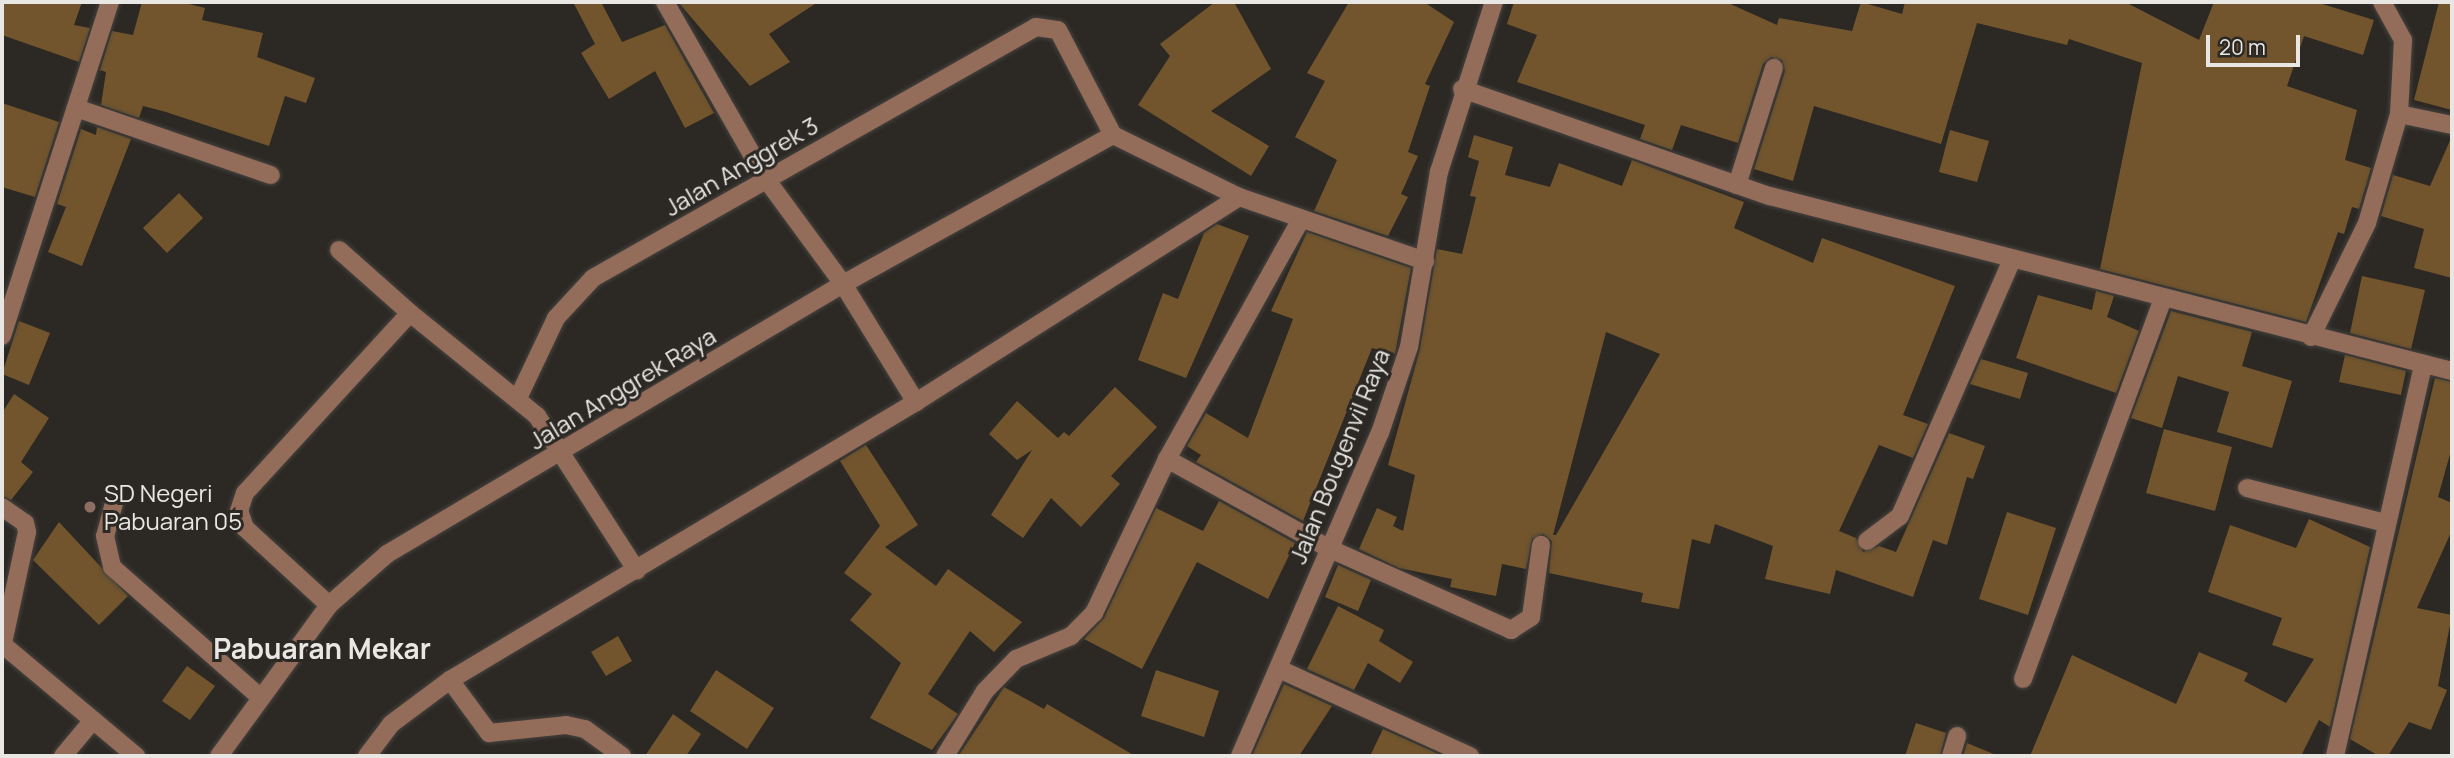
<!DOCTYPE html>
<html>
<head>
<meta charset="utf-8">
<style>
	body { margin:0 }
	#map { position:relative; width:2454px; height:758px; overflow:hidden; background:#2c2824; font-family:Manrope,sans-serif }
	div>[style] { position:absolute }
	.building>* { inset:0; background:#72552d }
	.roads { filter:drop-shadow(0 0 2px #46433f) drop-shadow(0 0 2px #46433f) }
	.minor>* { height:18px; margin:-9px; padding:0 9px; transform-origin:9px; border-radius:9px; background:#946c5a }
	.dots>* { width:19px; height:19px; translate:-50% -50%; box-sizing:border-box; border:4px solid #2c2824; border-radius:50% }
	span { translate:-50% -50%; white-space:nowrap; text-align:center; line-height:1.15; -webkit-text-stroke:6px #2c2824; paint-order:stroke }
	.street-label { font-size:24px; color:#e9e7e4 }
	.poi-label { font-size:24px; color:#e9e7e4 }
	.left { translate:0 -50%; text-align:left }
	.quarter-label { font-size:28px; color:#e9e7e4; font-weight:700 }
	.frame { position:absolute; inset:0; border:4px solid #e9e7e4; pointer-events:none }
	.scale { position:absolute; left:2206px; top:35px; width:94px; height:32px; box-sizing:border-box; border:4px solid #e9e7e4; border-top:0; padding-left:9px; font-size:21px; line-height:24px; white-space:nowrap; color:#e9e7e4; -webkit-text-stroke:5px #2c2824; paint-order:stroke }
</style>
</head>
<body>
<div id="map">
	<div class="building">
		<div style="clip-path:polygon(2px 2px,82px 2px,74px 25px,90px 28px,79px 62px,2px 35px)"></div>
		<div style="clip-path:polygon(142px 2px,181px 2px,205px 8px,202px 20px,263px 33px,257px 57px,315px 78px,306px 103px,285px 96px,269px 146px,166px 112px,143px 106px,139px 118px,101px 105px,106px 72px,100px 70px,112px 31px,133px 35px)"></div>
		<div style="clip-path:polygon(573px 2px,601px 2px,622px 42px,665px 25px,714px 113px,685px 128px,655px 71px,609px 99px,581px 53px,595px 44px)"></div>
		<div style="clip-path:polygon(678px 2px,818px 2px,769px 34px,790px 62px,750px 86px)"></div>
		<div style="clip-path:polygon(1215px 2px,1234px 2px,1271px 69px,1211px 111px,1269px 146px,1251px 176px,1138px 105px,1170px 56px,1160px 44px)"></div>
		<div style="clip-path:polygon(1349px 2px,1424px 2px,1454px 22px,1425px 84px,1430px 86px,1408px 152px,1418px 156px,1401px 194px,1408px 197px,1388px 236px,1314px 211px,1337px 160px,1295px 137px,1325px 81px,1307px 73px)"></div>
		<div style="clip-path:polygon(1514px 2px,1726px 2px,1777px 25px,1779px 18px,1852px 31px,1861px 2px,1902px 14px,1905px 2px,2125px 2px,2199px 40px,2214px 2px,2316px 2px,2374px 20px,2363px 55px,2304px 36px,2287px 86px,2357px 110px,2345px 160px,2371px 168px,2359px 209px,2352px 207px,2344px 234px,2338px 232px,2306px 322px,2100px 269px,2142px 63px,2069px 39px,2067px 45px,1977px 23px,1941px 144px,1814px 106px,1793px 181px,1754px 169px,1785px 71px,1782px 60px,1771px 57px,1763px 64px,1738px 143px,1681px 125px,1672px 150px,1640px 139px,1645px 125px,1517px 82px,1537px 35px,1507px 24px)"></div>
		<div style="clip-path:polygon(2439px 2px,2452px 2px,2452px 110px,2414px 100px)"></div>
		<div style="clip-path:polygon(2px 103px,59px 122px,35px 197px,2px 187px)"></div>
		<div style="clip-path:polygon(97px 127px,131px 139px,82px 266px,48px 252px,66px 207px,57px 204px,81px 129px,96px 135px)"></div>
		<div style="clip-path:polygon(1950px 130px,1989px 141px,1977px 182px,1939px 172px)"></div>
		<div style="clip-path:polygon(evenodd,1474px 135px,1513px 147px,1505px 175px,1550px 187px,1559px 163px,1622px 186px,1632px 160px,1744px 202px,1734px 228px,1813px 263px,1822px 238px,1955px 286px,1903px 415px,1928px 424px,1913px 458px,1879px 445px,1839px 531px,1856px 538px,1863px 552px,1879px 546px,1896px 552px,1949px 433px,1985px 446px,1973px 479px,1967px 477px,1947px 545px,1933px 540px,1913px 597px,1836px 570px,1830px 594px,1765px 579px,1773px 546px,1715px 524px,1710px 544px,1692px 539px,1679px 609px,1641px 602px,1643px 593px,1549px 573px,1552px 541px,1543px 534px,1532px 539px,1526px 569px,1502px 564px,1496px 596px,1450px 587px,1452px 579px,1399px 568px,1359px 549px,1377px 508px,1397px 517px,1393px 526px,1403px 531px,1415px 475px,1388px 465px,1420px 349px,1437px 249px,1462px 254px,1476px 197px,1470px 196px,1479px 161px,1468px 157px,1474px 135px,1606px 332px,1660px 354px,1556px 535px,1553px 535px,1606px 332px)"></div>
		<div style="clip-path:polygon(2452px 136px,2452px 278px,2414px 268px,2424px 229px,2381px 216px,2393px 175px,2430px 186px)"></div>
		<div style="clip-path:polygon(179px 193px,203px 218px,167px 253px,143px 228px)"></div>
		<div style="clip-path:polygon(1217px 224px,1249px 236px,1186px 378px,1138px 360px,1163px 293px,1178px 299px,1204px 233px)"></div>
		<div style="clip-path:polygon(1307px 232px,1411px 268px,1395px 354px,1372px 348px,1303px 521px,1196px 462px,1201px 455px,1187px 446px,1206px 413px,1248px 438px,1293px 319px,1271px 311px)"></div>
		<div style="clip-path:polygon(2362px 276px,2425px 290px,2411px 349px,2350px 333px)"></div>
		<div style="clip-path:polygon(2096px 291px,2114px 296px,2107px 317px,2139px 331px,2116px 393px,2016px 358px,2038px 295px,2092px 310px)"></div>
		<div style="clip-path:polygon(2171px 311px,2252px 332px,2242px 366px,2292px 381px,2272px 448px,2217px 432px,2229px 392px,2178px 376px,2162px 428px,2131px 418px)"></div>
		<div style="clip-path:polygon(19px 321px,50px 333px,29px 385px,2px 374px)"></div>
		<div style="clip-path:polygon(2345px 355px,2406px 371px,2401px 395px,2339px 382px)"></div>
		<div style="clip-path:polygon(1981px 359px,2028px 373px,2020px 399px,1970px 384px)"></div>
		<div style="clip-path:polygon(2435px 378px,2452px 382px,2452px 447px,2438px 497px,2452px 503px,2452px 530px,2417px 608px,2452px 615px,2438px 686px,2447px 690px,2431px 730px,2409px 722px,2388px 756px,2379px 756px,2350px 739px)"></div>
		<div style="clip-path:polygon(1115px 387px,1157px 427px,1111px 476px,1120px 484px,1081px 527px,1051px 498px,1023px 538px,991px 515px,1032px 450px,1017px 460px,989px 434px,1017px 401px,1058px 438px,1064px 432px,1069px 436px)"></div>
		<div style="clip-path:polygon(14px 394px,49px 418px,21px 462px,33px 472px,11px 500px,2px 496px,2px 413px)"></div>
		<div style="clip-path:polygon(2164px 429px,2232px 447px,2215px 511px,2146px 493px)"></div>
		<div style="clip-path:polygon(866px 445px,918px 525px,885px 547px,936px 586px,948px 569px,1022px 622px,994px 652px,970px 631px,928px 694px,958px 714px,932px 750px,870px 718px,901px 663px,850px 620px,872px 594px,844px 573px,880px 526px,840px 461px)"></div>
		<div style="clip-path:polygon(1219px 501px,1295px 543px,1268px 599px,1197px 562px,1142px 669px,1084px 639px,1104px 618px,1156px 508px,1203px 531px)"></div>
		<div style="clip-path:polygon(2007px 512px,2056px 528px,2028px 615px,1979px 599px)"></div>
		<div style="clip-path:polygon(2309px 519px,2370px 547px,2330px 727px,2319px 720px,2301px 756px,2030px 756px,2072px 655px,2176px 704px,2199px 652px,2248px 673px,2244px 681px,2286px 703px,2314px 659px,2272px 645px,2282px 618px,2208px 592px,2230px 525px,2296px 548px)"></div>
		<div style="clip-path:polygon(59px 522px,128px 596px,99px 625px,33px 560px)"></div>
		<div style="clip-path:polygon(1338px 565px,1371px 580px,1358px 611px,1325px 597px)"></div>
		<div style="clip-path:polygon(1338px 606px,1384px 630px,1379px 641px,1413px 662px,1400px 683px,1368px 663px,1354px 690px,1307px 669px)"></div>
		<div style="clip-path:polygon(618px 636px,632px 661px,606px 676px,591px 652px)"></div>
		<div style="clip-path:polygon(187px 666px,215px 686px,190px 720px,162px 701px)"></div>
		<div style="clip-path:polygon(716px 670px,774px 708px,747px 749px,690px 711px)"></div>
		<div style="clip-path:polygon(1156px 670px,1219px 691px,1204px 737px,1141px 716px)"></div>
		<div style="clip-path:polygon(1284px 684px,1332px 706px,1299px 756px,1252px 756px)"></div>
		<div style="clip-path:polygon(1004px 687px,1044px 709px,1047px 704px,1135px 756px,959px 755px)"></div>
		<div style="clip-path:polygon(673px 714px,701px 734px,686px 756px,645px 756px)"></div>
		<div style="clip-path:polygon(1916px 723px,1946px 733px,1940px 756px,1905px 756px)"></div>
		<div style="clip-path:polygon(1383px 729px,1443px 756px,1370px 756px)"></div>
		<div style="clip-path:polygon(1967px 743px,1996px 755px,1996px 756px,1963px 756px)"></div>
	</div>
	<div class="roads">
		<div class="minor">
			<div style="left:665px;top:2px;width:204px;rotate:60.3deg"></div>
			<div style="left:766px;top:179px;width:130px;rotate:53.7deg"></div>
			<div style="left:843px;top:284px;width:139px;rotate:58.3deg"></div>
			<div style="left:1462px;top:89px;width:326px;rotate:19.2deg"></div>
			<div style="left:1770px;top:196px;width:704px;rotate:14.39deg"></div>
			<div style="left:76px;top:108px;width:206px;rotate:19deg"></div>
			<div style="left:2399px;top:114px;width:54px;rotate:11.7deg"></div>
			<div style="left:1737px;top:185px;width:123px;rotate:-72.5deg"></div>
			<div style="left:339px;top:250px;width:95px;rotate:41.6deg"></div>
			<div style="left:2px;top:336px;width:351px;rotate:-72.1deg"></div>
			<div style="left:2311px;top:337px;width:127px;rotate:-63.8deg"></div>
			<div style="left:2367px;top:223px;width:114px;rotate:-73.6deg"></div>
			<div style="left:2399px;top:114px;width:74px;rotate:-86.9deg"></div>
			<div style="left:2403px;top:40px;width:43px;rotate:-118.9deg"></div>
			<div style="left:519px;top:396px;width:86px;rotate:-64.6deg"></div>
			<div style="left:556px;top:318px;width:54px;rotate:-47.2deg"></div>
			<div style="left:593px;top:278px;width:509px;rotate:-29.54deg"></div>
			<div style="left:1036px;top:27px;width:22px;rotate:8deg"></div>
			<div style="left:1058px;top:30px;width:119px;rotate:62.4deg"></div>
			<div style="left:1113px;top:135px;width:140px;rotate:26.2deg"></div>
			<div style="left:1239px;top:197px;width:197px;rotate:19deg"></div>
			<div style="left:1167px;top:459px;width:184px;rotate:28.9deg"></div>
			<div style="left:1328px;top:548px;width:201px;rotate:24.1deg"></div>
			<div style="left:1511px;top:630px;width:24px;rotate:-33deg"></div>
			<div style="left:1531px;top:617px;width:73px;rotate:-82.1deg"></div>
			<div style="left:2247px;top:488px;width:142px;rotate:14.2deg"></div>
			<div style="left:114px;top:503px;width:34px;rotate:105deg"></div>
			<div style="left:105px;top:536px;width:32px;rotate:77deg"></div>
			<div style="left:112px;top:567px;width:198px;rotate:41.3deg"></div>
			<div style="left:2px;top:507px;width:28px;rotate:35deg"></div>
			<div style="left:25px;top:523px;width:9px;rotate:77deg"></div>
			<div style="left:27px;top:532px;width:119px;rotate:102.2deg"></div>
			<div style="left:1867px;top:541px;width:41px;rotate:-37.1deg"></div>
			<div style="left:1900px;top:516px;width:277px;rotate:-66.4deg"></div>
			<div style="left:329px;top:605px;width:114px;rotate:-137.5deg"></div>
			<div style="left:245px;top:528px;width:18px;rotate:-109deg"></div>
			<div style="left:239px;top:511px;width:19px;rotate:-72deg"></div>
			<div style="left:245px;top:493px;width:244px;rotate:-47.5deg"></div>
			<div style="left:410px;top:313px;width:164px;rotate:39deg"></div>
			<div style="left:537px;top:416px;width:184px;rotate:57.2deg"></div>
			<div style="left:2px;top:644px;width:175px;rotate:39.9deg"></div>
			<div style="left:1279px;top:669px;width:210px;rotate:24.5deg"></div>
			<div style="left:2023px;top:679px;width:405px;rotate:-69.8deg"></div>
			<div style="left:450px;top:680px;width:66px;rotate:53.7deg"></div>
			<div style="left:489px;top:733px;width:77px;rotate:-5.9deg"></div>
			<div style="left:566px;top:725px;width:19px;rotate:12deg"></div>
			<div style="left:585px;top:729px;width:46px;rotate:36.1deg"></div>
			<div style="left:63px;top:756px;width:47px;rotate:-50.2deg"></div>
			<div style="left:219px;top:756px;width:187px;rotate:-53.9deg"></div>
			<div style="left:329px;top:605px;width:77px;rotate:-41.3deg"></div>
			<div style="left:387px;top:554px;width:530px;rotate:-30.63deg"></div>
			<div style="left:843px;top:284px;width:308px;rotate:-28.9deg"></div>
			<div style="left:367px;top:756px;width:40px;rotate:-53deg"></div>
			<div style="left:391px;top:724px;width:74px;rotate:-36.7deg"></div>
			<div style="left:450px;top:680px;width:543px;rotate:-30.82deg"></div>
			<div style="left:916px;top:402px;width:383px;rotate:-32.4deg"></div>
			<div style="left:945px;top:756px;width:76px;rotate:-58.4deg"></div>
			<div style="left:985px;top:691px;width:45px;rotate:-45.9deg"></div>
			<div style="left:1016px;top:659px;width:60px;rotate:-22.7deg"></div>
			<div style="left:1071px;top:636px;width:33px;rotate:-45deg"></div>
			<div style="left:1094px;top:613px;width:170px;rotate:-64.6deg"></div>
			<div style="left:1167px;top:459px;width:273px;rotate:-60.8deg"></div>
			<div style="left:1240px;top:756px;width:352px;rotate:-66.6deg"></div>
			<div style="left:1380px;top:433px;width:91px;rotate:-71.4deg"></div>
			<div style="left:1409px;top:347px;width:178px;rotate:-80.3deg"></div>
			<div style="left:1439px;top:172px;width:179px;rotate:-72.1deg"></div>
			<div style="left:1951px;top:756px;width:21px;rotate:-73deg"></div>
			<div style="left:2335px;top:756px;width:402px;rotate:-77.3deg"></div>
		</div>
	</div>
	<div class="dots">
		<div style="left:90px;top:507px;background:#8d6e63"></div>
	</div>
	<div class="street-label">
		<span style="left:741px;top:166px;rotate:-30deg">Jalan Anggrek 3</span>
		<span style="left:622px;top:388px;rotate:-31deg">Jalan Anggrek Raya</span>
		<span style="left:1339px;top:456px;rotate:-68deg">Jalan Bougenvil Raya</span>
	</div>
	<div class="poi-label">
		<span class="left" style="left:104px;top:507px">SD Negeri<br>Pabuaran 05</span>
	</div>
	<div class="quarter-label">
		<span style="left:322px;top:648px">Pabuaran Mekar</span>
	</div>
	<div class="frame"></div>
	<div class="scale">20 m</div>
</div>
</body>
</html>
